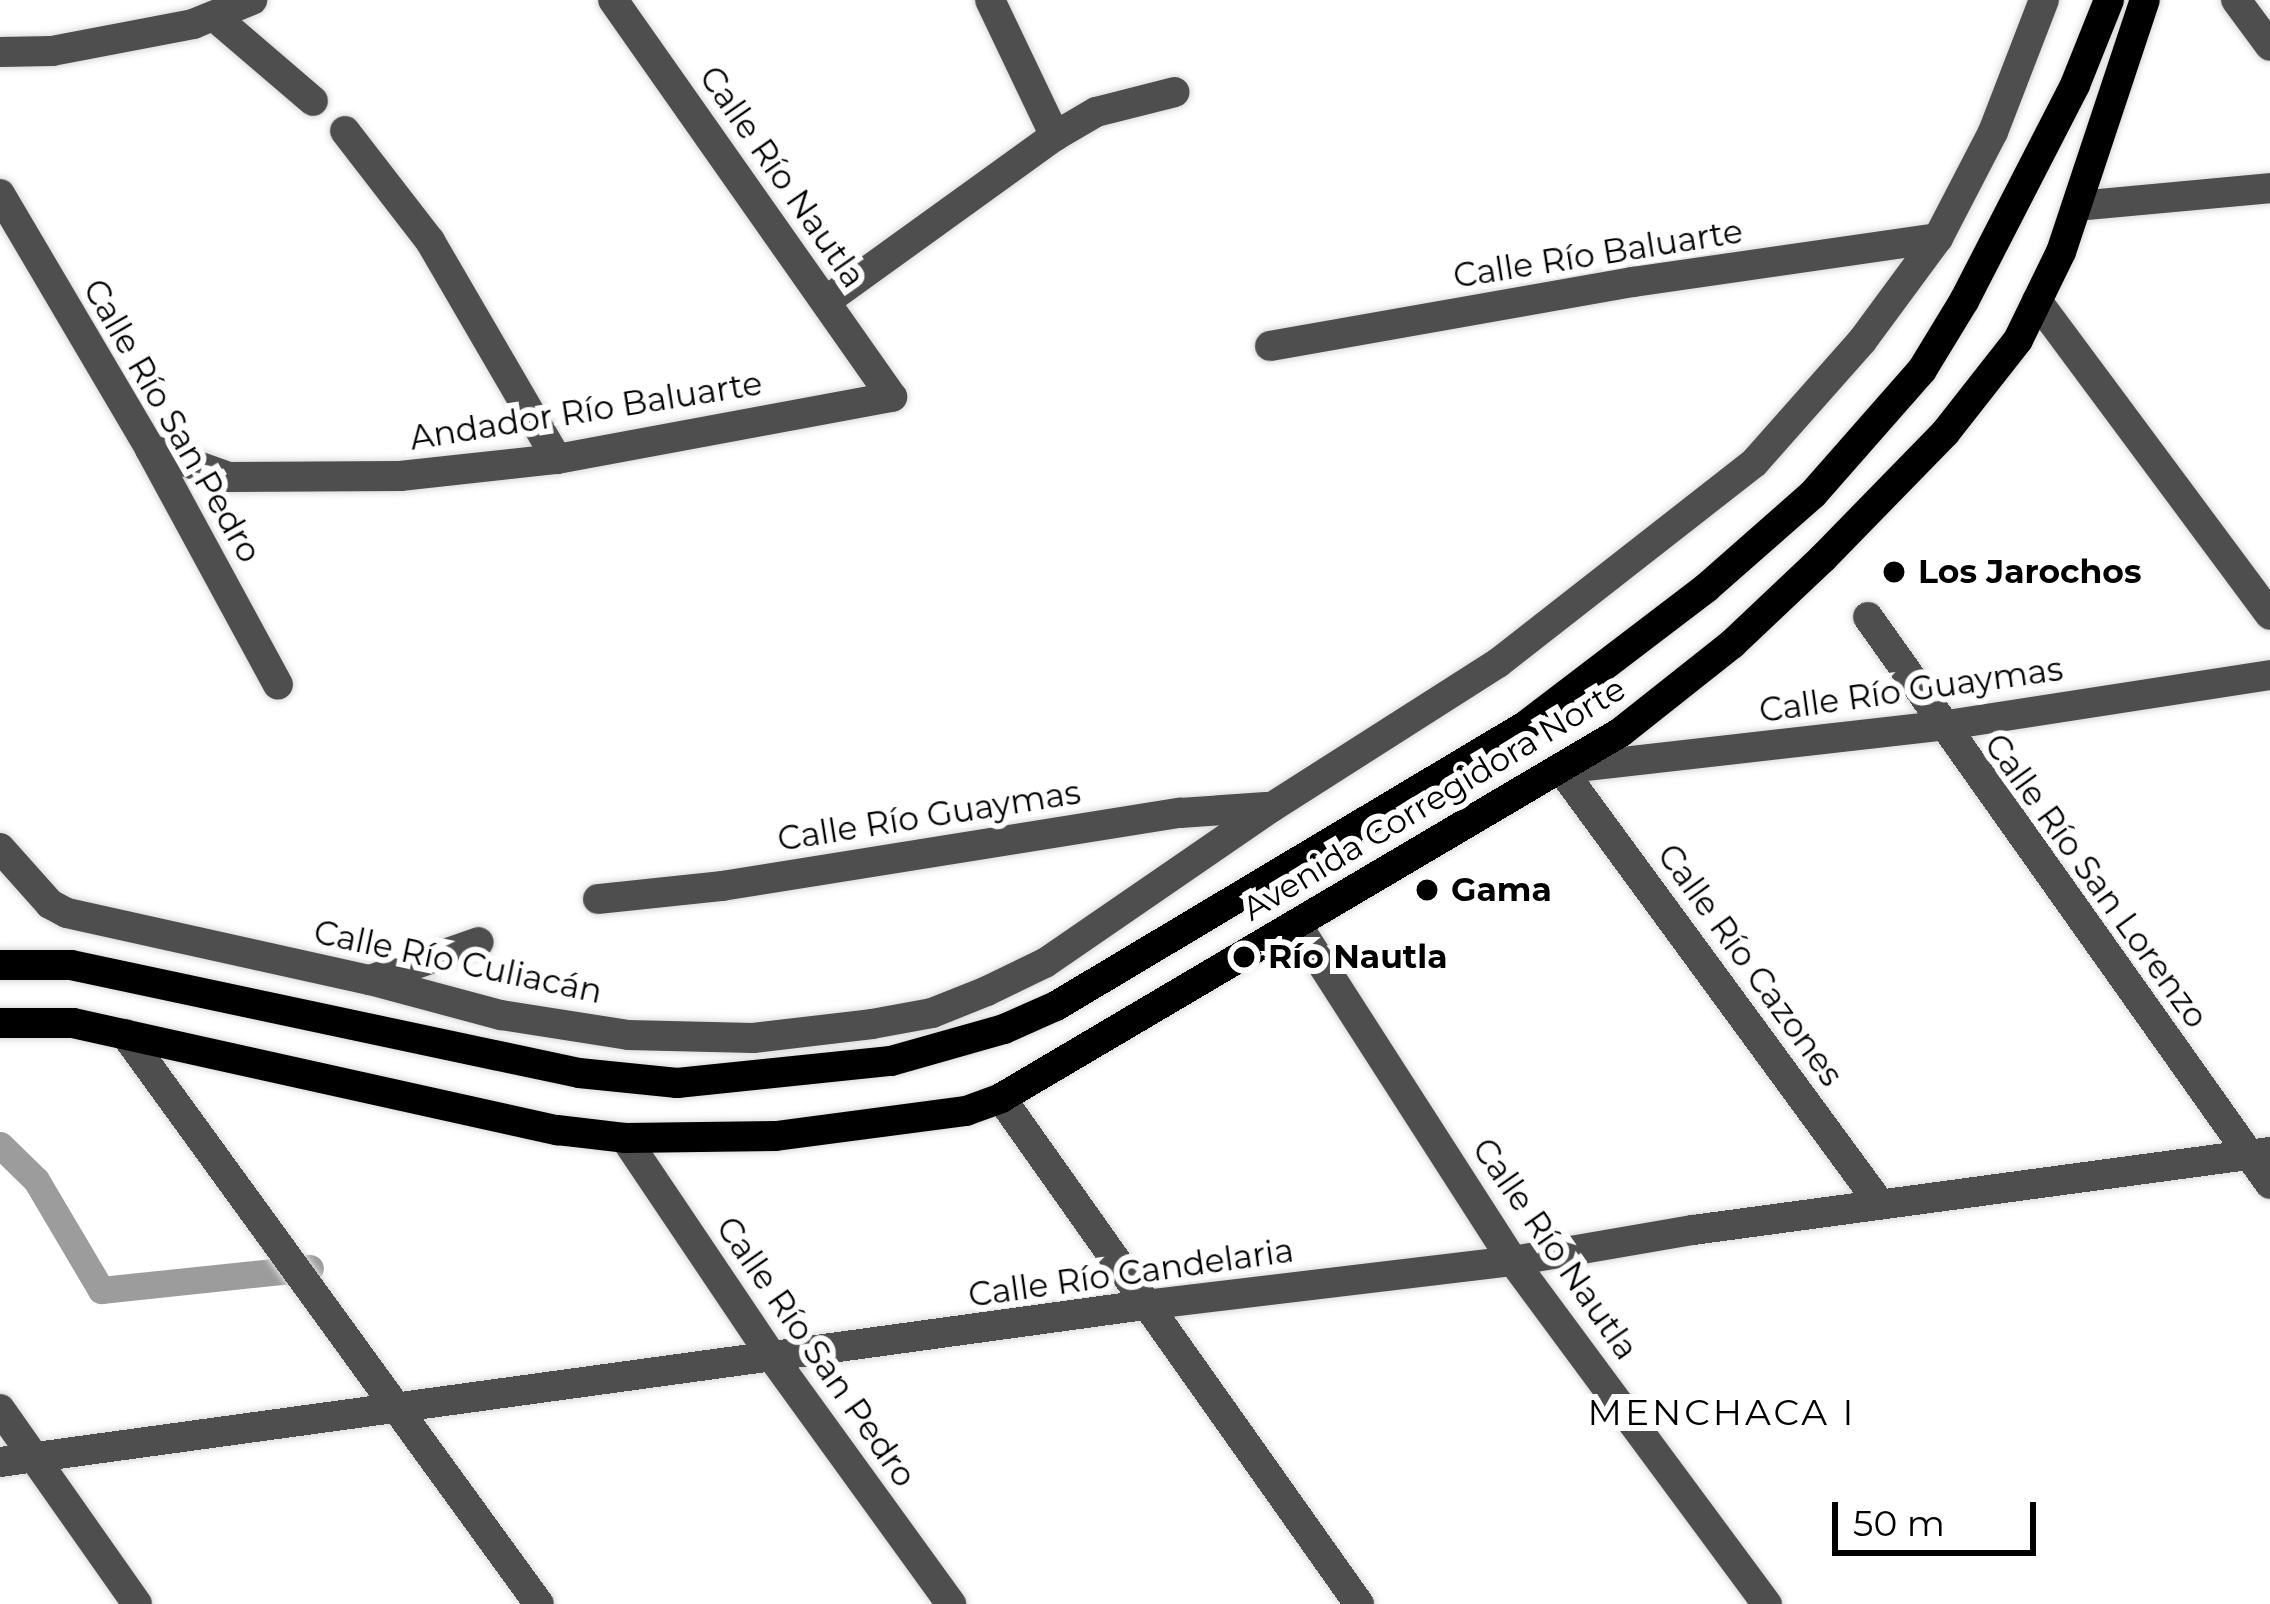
<!DOCTYPE html>
<html>
<head>
<meta charset="utf-8">
<style>
	body { margin:0 }
	#map { position:relative; width:2270px; height:1604px; overflow:hidden; background:#fff; font-family:Montserrat,sans-serif }
	div>[style] { position:absolute }
	.canal>* { height:27px; margin:-13.5px; padding:0 13.5px; transform-origin:13.5px; border-radius:13.5px; background:#9c9c9c }
	.roads { filter:drop-shadow(0 0 3px #dbdbdb) drop-shadow(0 0 3px #dbdbdb) }
	.minor>* { height:30px; margin:-15px; padding:0 15px; transform-origin:15px; border-radius:15px; background:#4e4e4e }
	.major>* { height:30px; margin:-15px; padding:0 15px; transform-origin:15px; border-radius:15px; background:#000 }
	.dots>* { width:33px; height:33px; translate:-50% -50%; box-sizing:border-box; border:6px solid #fff; border-radius:50% }
	span { translate:-50% -50%; white-space:nowrap; text-align:center; line-height:1.15; -webkit-text-stroke:12px #fff; paint-order:stroke }
	.street-label { font-size:33px; color:#000 }
	.poi-label { font-size:33px; color:#000; font-weight:700 }
	.left { translate:0 -50%; text-align:left }
	.neighbourhood-label { font-size:36px; color:#000; letter-spacing:3px }
	.scale { position:absolute; left:1832px; top:1502px; width:204px; height:54px; box-sizing:border-box; border:6px solid #000; border-top:0; padding-left:15px; font-size:36px; line-height:42px; white-space:nowrap; color:#000; -webkit-text-stroke:9px #fff; paint-order:stroke }
</style>
</head>
<body>
<div id="map">
	<div class="canal">
		<div style="left:0;top:1145px;width:50px;rotate:44.2deg"></div>
		<div style="left:36px;top:1180px;width:128px;rotate:59.4deg"></div>
		<div style="left:101px;top:1290px;width:210px;rotate:-6deg"></div>
	</div>
	<div class="roads">
		<div class="minor">
			<div style="left:990px;top:0;width:151px;rotate:64.5deg"></div>
			<div style="left:2236px;top:0;width:57px;rotate:53.5deg"></div>
			<div style="left:215px;top:17px;width:129px;rotate:40.6deg"></div>
			<div style="left:0;top:52px;width:52px;rotate:-1.1deg"></div>
			<div style="left:52px;top:51px;width:144px;rotate:-10.8deg"></div>
			<div style="left:193px;top:24px;width:64px;rotate:-22.1deg"></div>
			<div style="left:345px;top:131px;width:139px;rotate:52.3deg"></div>
			<div style="left:430px;top:241px;width:252px;rotate:59.8deg"></div>
			<div style="left:0;top:194px;width:296px;rotate:59.5deg"></div>
			<div style="left:150px;top:449px;width:268px;rotate:61.5deg"></div>
			<div style="left:2077px;top:206px;width:194px;rotate:-5.3deg"></div>
			<div style="left:826px;top:301px;width:282px;rotate:-35.8deg"></div>
			<div style="left:1055px;top:136px;width:48px;rotate:-30.3deg"></div>
			<div style="left:1096px;top:112px;width:81px;rotate:-14.2deg"></div>
			<div style="left:2037px;top:301px;width:391px;rotate:53.4deg"></div>
			<div style="left:1270px;top:346px;width:369px;rotate:-10deg"></div>
			<div style="left:1633px;top:282px;width:308px;rotate:-8.2deg"></div>
			<div style="left:150px;top:449px;width:84px;rotate:19.5deg"></div>
			<div style="left:229px;top:477px;width:171px;rotate:-0.3deg"></div>
			<div style="left:400px;top:476px;width:158px;rotate:-6.2deg"></div>
			<div style="left:557px;top:459px;width:341px;rotate:-10.5deg"></div>
			<div style="left:892px;top:397px;width:485px;rotate:-125.1deg"></div>
			<div style="left:1868px;top:617px;width:695px;rotate:54.66deg"></div>
			<div style="left:0;top:848px;width:75px;rotate:48.2deg"></div>
			<div style="left:50px;top:904px;width:19px;rotate:28deg"></div>
			<div style="left:67px;top:913px;width:310px;rotate:12.5deg"></div>
			<div style="left:370px;top:980px;width:136px;rotate:15deg"></div>
			<div style="left:501px;top:1015px;width:129px;rotate:8.9deg"></div>
			<div style="left:628px;top:1035px;width:125px;rotate:1.4deg"></div>
			<div style="left:753px;top:1038px;width:120px;rotate:-6.7deg"></div>
			<div style="left:872px;top:1024px;width:61px;rotate:-10.4deg"></div>
			<div style="left:932px;top:1013px;width:59px;rotate:-21.8deg"></div>
			<div style="left:987px;top:991px;width:64px;rotate:-25.8deg"></div>
			<div style="left:1045px;top:963px;width:275px;rotate:-34.5deg"></div>
			<div style="left:1272px;top:807px;width:268px;rotate:-32.5deg"></div>
			<div style="left:1498px;top:663px;width:325px;rotate:-38deg"></div>
			<div style="left:1754px;top:463px;width:163px;rotate:-48.5deg"></div>
			<div style="left:1862px;top:341px;width:128px;rotate:-53.6deg"></div>
			<div style="left:1938px;top:238px;width:119px;rotate:-62.6deg"></div>
			<div style="left:1993px;top:132px;width:142px;rotate:-68.9deg"></div>
			<div style="left:598px;top:899px;width:125px;rotate:-6deg"></div>
			<div style="left:722px;top:886px;width:464px;rotate:-9.1deg"></div>
			<div style="left:1180px;top:813px;width:86px;rotate:-4deg"></div>
			<div style="left:1297px;top:925px;width:399px;rotate:57.3deg"></div>
			<div style="left:1513px;top:1261px;width:427px;rotate:53.5deg"></div>
			<div style="left:370px;top:980px;width:115px;rotate:-19.2deg"></div>
			<div style="left:125px;top:1034px;width:704px;rotate:54.01deg"></div>
			<div style="left:1001px;top:1098px;width:620px;rotate:54.72deg"></div>
			<div style="left:625px;top:1138px;width:265px;rotate:56.1deg"></div>
			<div style="left:773px;top:1358px;width:304px;rotate:54.1deg"></div>
			<div style="left:1880px;top:1204px;width:539px;rotate:-126.25deg"></div>
			<div style="left:1561px;top:769px;width:382px;rotate:-6.5deg"></div>
			<div style="left:1941px;top:726px;width:333px;rotate:-8.8deg"></div>
			<div style="left:0;top:1409px;width:238px;rotate:54.9deg"></div>
			<div style="left:0;top:1462px;width:1155px;rotate:-7.81deg"></div>
			<div style="left:1144px;top:1305px;width:372px;rotate:-6.8deg"></div>
			<div style="left:1513px;top:1261px;width:183px;rotate:-9.8deg"></div>
			<div style="left:1693px;top:1230px;width:582px;rotate:-7.7deg"></div>
		</div>
		<div class="major">
			<div style="left:0;top:965px;width:71px"></div>
			<div style="left:71px;top:965px;width:519px;rotate:12deg"></div>
			<div style="left:579px;top:1073px;width:99px;rotate:5.8deg"></div>
			<div style="left:677px;top:1083px;width:215px;rotate:-5.9deg"></div>
			<div style="left:891px;top:1061px;width:117px;rotate:-15.8deg"></div>
			<div style="left:1004px;top:1029px;width:57px;rotate:-23.9deg"></div>
			<div style="left:1056px;top:1006px;width:546px;rotate:-30.84deg"></div>
			<div style="left:1525px;top:726px;width:228px;rotate:-37.3deg"></div>
			<div style="left:1706px;top:588px;width:142px;rotate:-41.3deg"></div>
			<div style="left:1813px;top:494px;width:165px;rotate:-48.7deg"></div>
			<div style="left:1922px;top:370px;width:81px;rotate:-58.7deg"></div>
			<div style="left:1964px;top:301px;width:243px;rotate:-62.8deg"></div>
			<div style="left:2075px;top:85px;width:92px;rotate:-68.2deg"></div>
			<div style="left:0;top:1023px;width:73px"></div>
			<div style="left:73px;top:1023px;width:496px;rotate:12.5deg"></div>
			<div style="left:557px;top:1130px;width:68px;rotate:6.7deg"></div>
			<div style="left:625px;top:1138px;width:151px;rotate:-0.8deg"></div>
			<div style="left:776px;top:1136px;width:192px;rotate:-7.5deg"></div>
			<div style="left:966px;top:1111px;width:37px;rotate:-20deg"></div>
			<div style="left:1001px;top:1098px;width:720px;rotate:-30.55deg"></div>
			<div style="left:1621px;top:732px;width:142px;rotate:-38.4deg"></div>
			<div style="left:1732px;top:644px;width:125px;rotate:-43.4deg"></div>
			<div style="left:1823px;top:558px;width:175px;rotate:-45.7deg"></div>
			<div style="left:1945px;top:433px;width:118px;rotate:-51.9deg"></div>
			<div style="left:2018px;top:340px;width:98px;rotate:-64deg"></div>
			<div style="left:2061px;top:252px;width:266px;rotate:-71.6deg"></div>
		</div>
	</div>
	<div class="dots">
		<div style="left:1894px;top:572px;background:#000"></div>
		<div style="left:1427px;top:890px;background:#000"></div>
		<div style="left:1244px;top:957px;background:#000"></div>
	</div>
	<div class="street-label">
		<span style="left:782px;top:177px;rotate:55deg">Calle Río Nautla</span>
		<span style="left:1598px;top:254px;rotate:-9deg">Calle Río Baluarte</span>
		<span style="left:586px;top:411px;rotate:-9deg">Andador Río Baluarte</span>
		<span style="left:172px;top:421px;rotate:60deg">Calle Río San Pedro</span>
		<span style="left:1911px;top:690px;rotate:-8deg">Calle Río Guaymas</span>
		<span style="left:1434px;top:799px;rotate:-31deg">Avenida Corregidora Norte</span>
		<span style="left:929px;top:816px;rotate:-9deg">Calle Río Guaymas</span>
		<span style="left:2096px;top:881px;rotate:54deg">Calle Río San Lorenzo</span>
		<span style="left:458px;top:962px;rotate:12deg">Calle Río Culiacán</span>
		<span style="left:1750px;top:965px;rotate:54deg">Calle Río Cazones</span>
		<span style="left:1555px;top:1249px;rotate:55deg">Calle Río Nautla</span>
		<span style="left:1131px;top:1273px;rotate:-8deg">Calle Río Candelaria</span>
		<span style="left:816px;top:1352px;rotate:55deg">Calle Río San Pedro</span>
	</div>
	<div class="poi-label">
		<span class="left" style="left:1918px;top:572px">Los Jarochos</span>
		<span class="left" style="left:1451px;top:890px">Gama</span>
		<span class="left" style="left:1268px;top:957px">Río Nautla</span>
	</div>
	<div class="neighbourhood-label">
		<span style="left:1722px;top:1413px">MENCHACA I</span>
	</div>
	<div class="scale">50 m</div>
</div>
</body>
</html>
